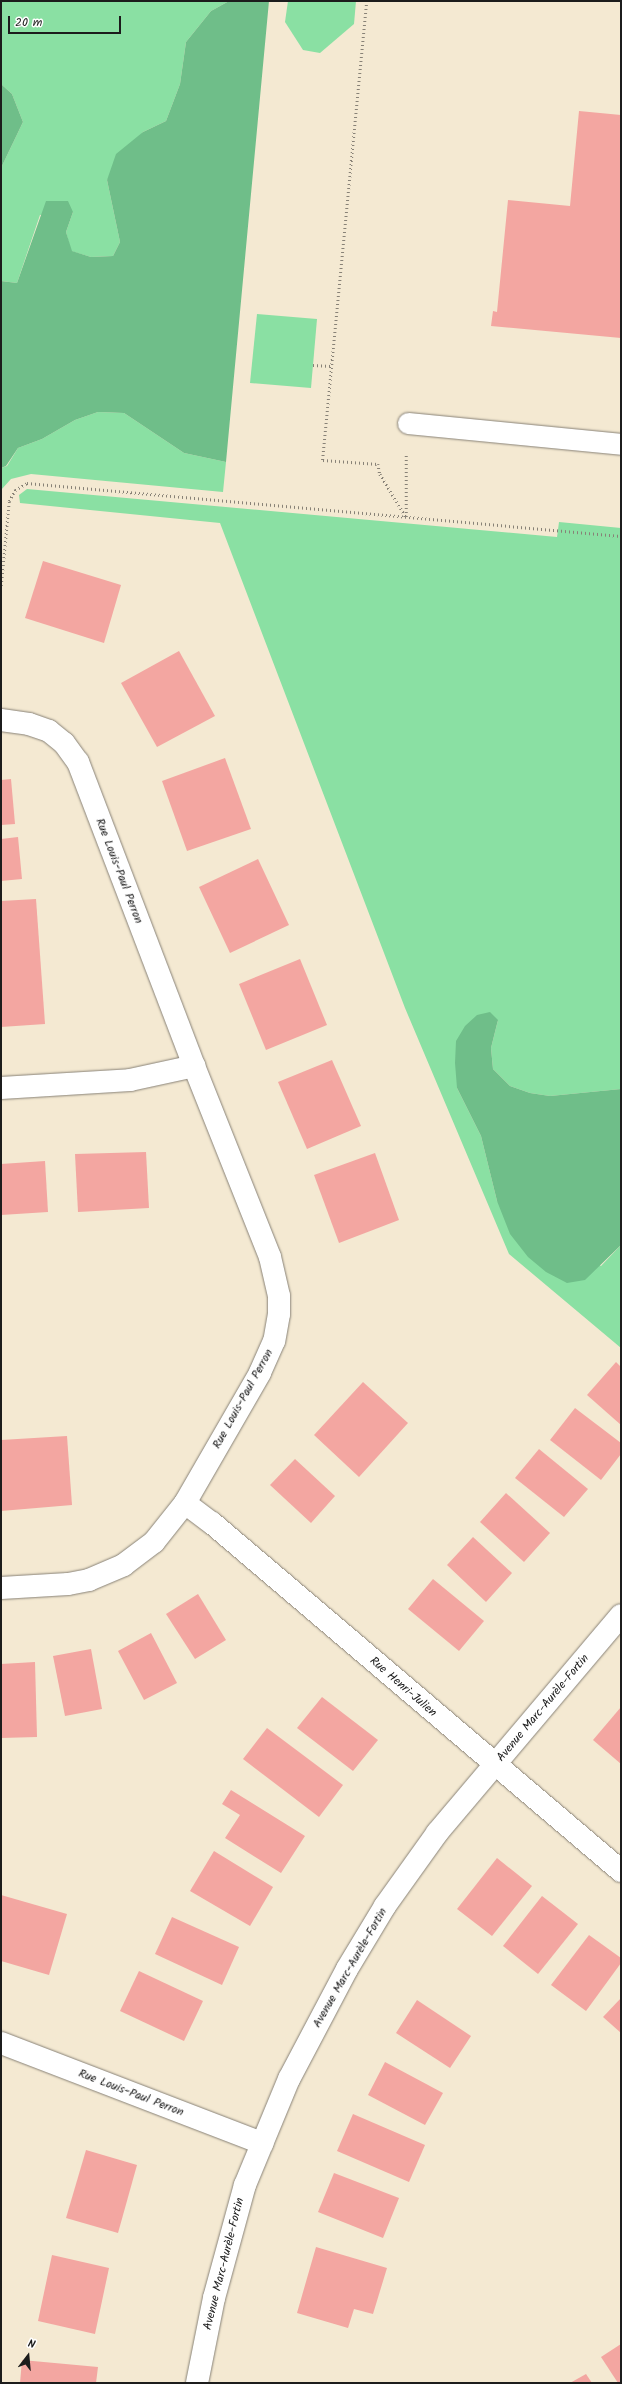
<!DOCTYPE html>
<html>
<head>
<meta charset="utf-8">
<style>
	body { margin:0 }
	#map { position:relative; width:622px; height:2384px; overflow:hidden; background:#f4e9d2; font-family:Kalam,sans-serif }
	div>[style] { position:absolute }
	.green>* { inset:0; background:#8ae0a3 }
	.forest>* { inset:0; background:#6fbe89 }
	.building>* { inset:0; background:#f3a6a1 }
	.path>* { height:2.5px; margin-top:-1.25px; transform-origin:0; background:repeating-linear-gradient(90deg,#888277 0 1px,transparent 0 4px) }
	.roads { filter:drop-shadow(0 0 1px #888277) drop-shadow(0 0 1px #888277) }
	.service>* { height:21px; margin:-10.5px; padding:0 10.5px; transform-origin:10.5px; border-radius:10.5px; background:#fff }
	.minor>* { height:22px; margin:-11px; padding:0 11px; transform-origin:11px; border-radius:11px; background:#fff }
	span { translate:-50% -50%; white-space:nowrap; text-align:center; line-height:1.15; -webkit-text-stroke:3px #fff; paint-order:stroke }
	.street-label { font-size:12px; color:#1c1c1c }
	.frame { position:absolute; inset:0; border:2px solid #1c1c1c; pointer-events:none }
	.north { position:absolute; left:8px; top:2336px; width:40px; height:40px; -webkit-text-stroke:3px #fff; paint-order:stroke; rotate:16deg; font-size:11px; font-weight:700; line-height:16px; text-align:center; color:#1c1c1c }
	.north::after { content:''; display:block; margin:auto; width:14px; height:18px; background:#1c1c1c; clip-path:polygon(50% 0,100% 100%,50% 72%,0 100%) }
	.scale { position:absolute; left:8px; top:16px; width:113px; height:18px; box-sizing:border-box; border:2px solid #1c1c1c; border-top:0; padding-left:5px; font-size:12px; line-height:14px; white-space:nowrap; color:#1c1c1c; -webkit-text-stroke:3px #fff; paint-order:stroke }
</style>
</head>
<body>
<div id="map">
	<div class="green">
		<div style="clip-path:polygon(1px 1px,229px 1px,211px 11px,186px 42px,180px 84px,166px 121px,143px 132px,107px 180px,120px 242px,113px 256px,91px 257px,71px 251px,66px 232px,73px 212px,40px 215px,17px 283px,1px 281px,1px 168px,23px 122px,12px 94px,1px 84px)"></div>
		<div style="clip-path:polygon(288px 1px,356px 1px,354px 24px,320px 53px,303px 50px,285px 22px)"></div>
		<div style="clip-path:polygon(257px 314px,317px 319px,311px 388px,250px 383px)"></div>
		<div style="clip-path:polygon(98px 412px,124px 413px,184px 453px,226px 462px,223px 492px,31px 474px,11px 479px,1px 490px,1px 468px,7px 466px,18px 448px,42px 439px,75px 420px)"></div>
		<div style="clip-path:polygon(27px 489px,557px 537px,559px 522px,621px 528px,621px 1089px,550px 1096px,530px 1093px,510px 1086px,493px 1069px,491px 1048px,498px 1020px,457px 1088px,481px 1136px,497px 1201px,601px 1266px,621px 1245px,621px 1348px,509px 1254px,405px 1008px,220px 523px,20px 503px,19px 495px)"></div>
	</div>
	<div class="forest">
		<div style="clip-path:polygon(229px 1px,269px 1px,226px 462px,184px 453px,124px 413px,98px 412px,75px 420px,42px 439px,18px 448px,6px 466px,1px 468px,1px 281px,17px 283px,46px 201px,68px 201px,73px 212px,66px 232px,72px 251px,91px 257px,113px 256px,120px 242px,107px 180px,116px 154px,143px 132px,166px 121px,180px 84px,186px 42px,211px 11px)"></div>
		<div style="clip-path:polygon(1px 84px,12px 94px,23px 122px,1px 168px)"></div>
		<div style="clip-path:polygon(490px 1012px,498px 1020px,491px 1048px,493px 1069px,510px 1086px,530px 1093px,550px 1096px,621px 1089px,621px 1245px,585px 1280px,567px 1283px,546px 1272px,528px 1257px,510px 1234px,497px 1201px,481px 1136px,457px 1088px,455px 1063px,456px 1041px,465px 1026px,477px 1015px)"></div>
	</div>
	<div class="building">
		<div style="clip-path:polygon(579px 111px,621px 115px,621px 338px,491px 326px,493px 311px,497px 312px,508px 200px,570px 206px)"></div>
		<div style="clip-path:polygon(43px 561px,121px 585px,104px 643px,25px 618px)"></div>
		<div style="clip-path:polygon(179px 651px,215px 716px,157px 747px,121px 683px)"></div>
		<div style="clip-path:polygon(225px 758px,251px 829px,187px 851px,162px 781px)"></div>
		<div style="clip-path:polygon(11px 779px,15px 824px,1px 825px,1px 780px)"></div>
		<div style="clip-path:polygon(18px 837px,22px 879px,1px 881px,1px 839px)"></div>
		<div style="clip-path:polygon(258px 859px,289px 925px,230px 953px,199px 887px)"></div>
		<div style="clip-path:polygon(36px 899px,45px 1024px,1px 1027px,1px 901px)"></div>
		<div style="clip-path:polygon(300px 959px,327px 1025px,266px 1050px,239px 984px)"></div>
		<div style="clip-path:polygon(332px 1060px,361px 1126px,307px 1149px,278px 1082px)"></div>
		<div style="clip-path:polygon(146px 1152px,149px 1208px,78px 1212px,75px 1154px)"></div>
		<div style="clip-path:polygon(375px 1153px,399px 1220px,339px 1243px,314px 1175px)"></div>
		<div style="clip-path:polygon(45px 1161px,48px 1212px,1px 1215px,1px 1164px)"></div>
		<div style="clip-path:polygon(616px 1362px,621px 1367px,621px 1425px,587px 1395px)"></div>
		<div style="clip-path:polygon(363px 1382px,408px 1423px,359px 1477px,314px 1435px)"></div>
		<div style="clip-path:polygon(575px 1408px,621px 1443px,621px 1454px,601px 1480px,550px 1440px)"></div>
		<div style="clip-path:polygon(67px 1436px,72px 1505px,1px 1511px,1px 1440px)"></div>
		<div style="clip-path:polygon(539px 1449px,588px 1489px,564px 1517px,515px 1478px)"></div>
		<div style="clip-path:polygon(295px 1459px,335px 1496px,311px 1523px,270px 1485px)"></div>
		<div style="clip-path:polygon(506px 1493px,550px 1533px,524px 1562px,480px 1522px)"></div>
		<div style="clip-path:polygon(473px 1537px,512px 1573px,486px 1602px,447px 1565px)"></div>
		<div style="clip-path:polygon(433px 1579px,484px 1621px,459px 1651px,408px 1609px)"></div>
		<div style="clip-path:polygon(198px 1594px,226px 1640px,195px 1659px,166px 1614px)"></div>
		<div style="clip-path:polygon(151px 1633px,177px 1683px,144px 1700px,118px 1651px)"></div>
		<div style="clip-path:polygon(91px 1649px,102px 1709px,65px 1716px,53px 1656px)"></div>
		<div style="clip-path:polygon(35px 1662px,37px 1737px,1px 1738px,1px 1664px)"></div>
		<div style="clip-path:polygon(322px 1697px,378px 1740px,353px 1771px,297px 1728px)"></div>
		<div style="clip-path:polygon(621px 1707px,621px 1764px,593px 1740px)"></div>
		<div style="clip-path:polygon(267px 1728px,343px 1785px,319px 1817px,243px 1759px)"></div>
		<div style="clip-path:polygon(231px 1790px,305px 1836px,281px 1873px,225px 1838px,240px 1815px,222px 1804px)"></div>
		<div style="clip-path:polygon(214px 1851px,273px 1887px,250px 1926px,190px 1891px)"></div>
		<div style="clip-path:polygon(497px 1858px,532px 1886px,492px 1936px,457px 1909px)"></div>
		<div style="clip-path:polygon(1px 1895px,67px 1914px,49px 1975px,1px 1961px)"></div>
		<div style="clip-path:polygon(542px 1896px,578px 1924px,538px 1974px,503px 1946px)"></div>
		<div style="clip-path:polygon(172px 1917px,239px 1947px,222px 1985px,155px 1954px)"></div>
		<div style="clip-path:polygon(589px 1935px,621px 1958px,621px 1963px,586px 2011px,551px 1985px)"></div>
		<div style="clip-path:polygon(139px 1971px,203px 2001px,184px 2041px,120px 2011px)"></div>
		<div style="clip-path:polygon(621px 1998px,621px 2033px,603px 2017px)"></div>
		<div style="clip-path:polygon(417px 2000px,471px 2036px,450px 2068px,396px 2033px)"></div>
		<div style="clip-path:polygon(385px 2062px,443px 2093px,425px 2125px,368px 2095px)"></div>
		<div style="clip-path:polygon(353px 2114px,425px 2145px,409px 2182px,337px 2151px)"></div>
		<div style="clip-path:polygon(86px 2150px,137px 2165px,118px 2233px,66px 2218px)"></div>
		<div style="clip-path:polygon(334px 2173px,399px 2198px,383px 2238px,318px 2212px)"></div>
		<div style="clip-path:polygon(316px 2247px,387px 2268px,373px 2314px,354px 2309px,348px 2328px,297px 2313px)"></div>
		<div style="clip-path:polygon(52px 2255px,109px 2268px,95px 2334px,38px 2321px)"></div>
		<div style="clip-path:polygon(621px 2344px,621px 2383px,618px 2383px,601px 2357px)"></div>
		<div style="clip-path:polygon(22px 2360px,98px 2367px,96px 2383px,20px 2383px)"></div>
		<div style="clip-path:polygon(586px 2374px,592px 2383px,570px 2383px)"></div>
	</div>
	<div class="path">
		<div style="left:367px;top:1px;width:461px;rotate:95.5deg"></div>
		<div style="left:323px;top:460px;width:55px;rotate:4.2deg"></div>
		<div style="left:378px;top:464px;width:10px;rotate:79deg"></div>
		<div style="left:380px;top:474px;width:50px;rotate:58.8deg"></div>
		<div style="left:313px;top:365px;width:18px;rotate:3deg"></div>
		<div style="left:406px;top:517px;width:63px;rotate:-90deg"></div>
		<div style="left:1px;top:586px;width:85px;rotate:-84.6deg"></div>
		<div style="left:9px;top:501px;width:13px;rotate:-61deg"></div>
		<div style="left:15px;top:490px;width:14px;rotate:-30deg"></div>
		<div style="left:27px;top:483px;width:596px;rotate:5.1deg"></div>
	</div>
	<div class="roads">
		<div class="service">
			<div style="left:408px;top:423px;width:214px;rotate:5.6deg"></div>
		</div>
		<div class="minor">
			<div style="left:1px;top:720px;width:28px;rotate:8deg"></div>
			<div style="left:29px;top:724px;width:21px;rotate:19deg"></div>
			<div style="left:49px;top:731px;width:19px;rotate:39deg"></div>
			<div style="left:64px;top:743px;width:24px;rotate:54deg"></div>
			<div style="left:78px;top:762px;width:325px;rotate:69.1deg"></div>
			<div style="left:194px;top:1066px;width:206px;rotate:68.3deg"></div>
			<div style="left:270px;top:1257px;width:40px;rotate:77deg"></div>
			<div style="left:279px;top:1296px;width:18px;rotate:90deg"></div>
			<div style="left:279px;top:1314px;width:27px;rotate:100deg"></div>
			<div style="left:274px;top:1341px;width:35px;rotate:114deg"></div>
			<div style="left:260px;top:1373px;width:150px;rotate:120deg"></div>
			<div style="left:185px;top:1503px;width:50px;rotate:128.5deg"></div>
			<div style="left:154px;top:1542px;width:38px;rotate:143deg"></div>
			<div style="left:124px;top:1565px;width:38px;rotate:157deg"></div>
			<div style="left:89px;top:1580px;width:21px;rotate:169deg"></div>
			<div style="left:68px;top:1584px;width:67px;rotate:176.6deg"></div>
			<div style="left:1px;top:1088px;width:129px;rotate:-3.5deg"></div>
			<div style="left:130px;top:1080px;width:66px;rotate:-12.3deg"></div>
			<div style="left:185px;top:1503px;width:34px;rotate:37deg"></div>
			<div style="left:212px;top:1523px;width:537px;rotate:40.39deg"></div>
			<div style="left:1px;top:2043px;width:280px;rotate:21deg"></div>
			<div style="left:197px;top:2383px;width:87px;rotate:-78.7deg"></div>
			<div style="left:214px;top:2298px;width:117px;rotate:-74.7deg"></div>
			<div style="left:245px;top:2185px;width:115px;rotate:-67.5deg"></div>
			<div style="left:289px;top:2079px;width:124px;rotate:-62.2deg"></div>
			<div style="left:347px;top:1969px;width:74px;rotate:-58.9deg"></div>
			<div style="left:385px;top:1906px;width:90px;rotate:-54.5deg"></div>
			<div style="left:437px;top:1833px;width:285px;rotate:-49.8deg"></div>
		</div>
	</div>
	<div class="street-label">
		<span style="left:119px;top:871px;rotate:69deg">Rue Louis-Paul Perron</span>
		<span style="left:243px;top:1399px;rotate:-61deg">Rue Louis-Paul Perron</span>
		<span style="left:403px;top:1687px;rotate:41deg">Rue Henri-Julien</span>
		<span style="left:543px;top:1708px;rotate:-50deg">Avenue Marc-Aurèle-Fortin</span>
		<span style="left:350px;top:1968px;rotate:-60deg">Avenue Marc-Aurèle-Fortin</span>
		<span style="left:131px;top:2093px;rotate:21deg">Rue Louis-Paul Perron</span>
		<span style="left:224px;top:2264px;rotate:-76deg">Avenue Marc-Aurèle-Fortin</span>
	</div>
	<div class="frame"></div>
	<div class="north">N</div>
	<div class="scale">20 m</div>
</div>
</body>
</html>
